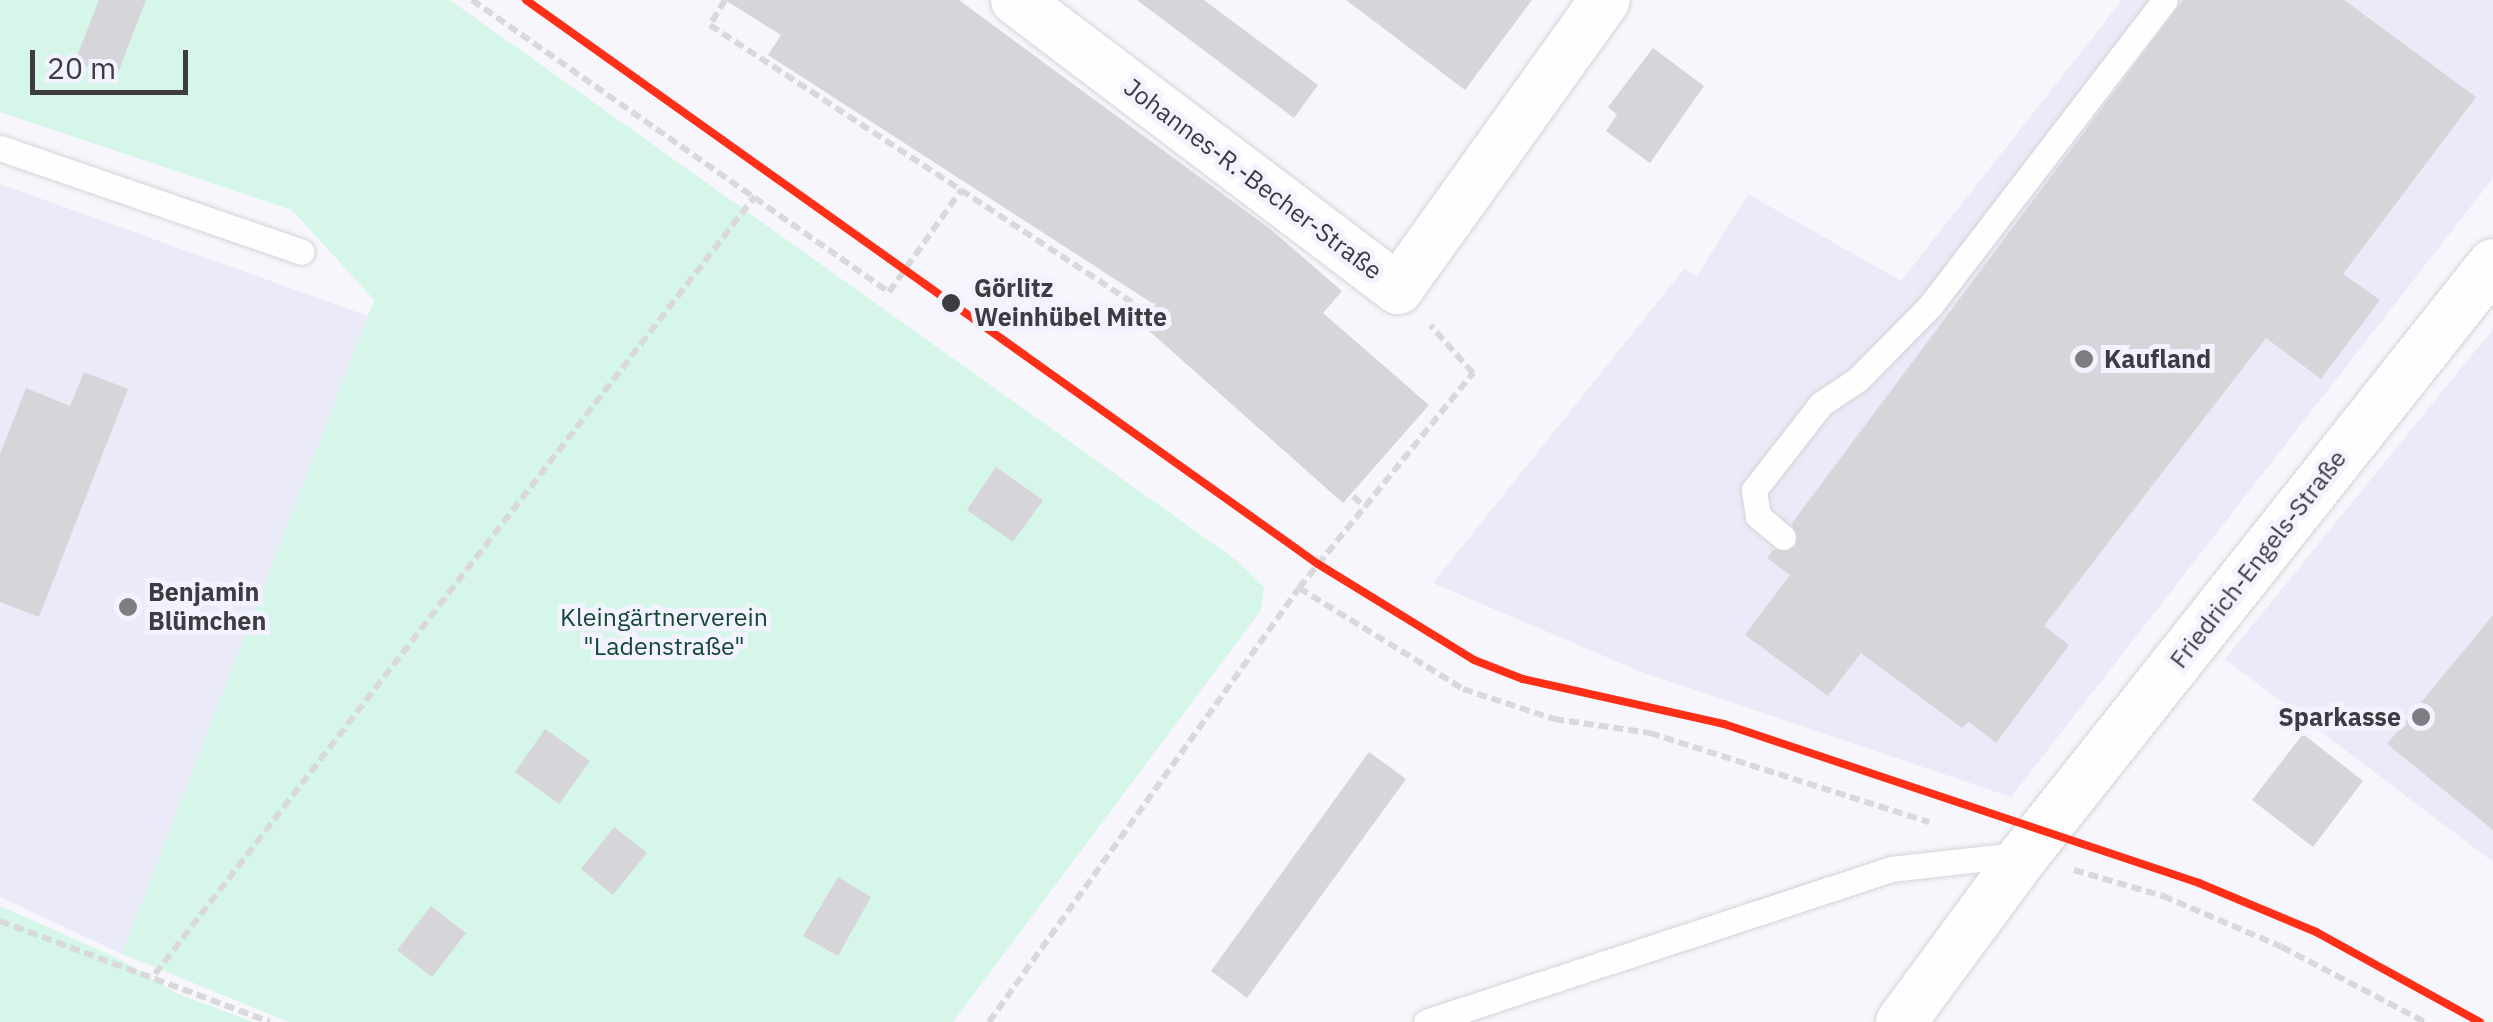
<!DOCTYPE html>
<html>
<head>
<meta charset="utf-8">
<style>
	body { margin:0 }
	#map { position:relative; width:2493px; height:1022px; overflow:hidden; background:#f6f6fc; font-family:"IBM Plex Sans",sans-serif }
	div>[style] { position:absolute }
	.built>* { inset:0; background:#ebeaf8 }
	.green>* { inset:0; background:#d7f6ea }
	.building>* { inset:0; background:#d6d6da }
	.path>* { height:6px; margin-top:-3px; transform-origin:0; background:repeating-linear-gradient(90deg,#d9d9db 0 10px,transparent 0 15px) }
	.roads { filter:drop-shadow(0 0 2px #d3d3d8) drop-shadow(0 0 2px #d3d3d8) }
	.service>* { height:25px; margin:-12.5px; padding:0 12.5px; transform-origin:12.5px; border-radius:12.5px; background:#fefeff }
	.minor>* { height:50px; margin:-25px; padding:0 25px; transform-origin:25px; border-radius:25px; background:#fefeff }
	.tram-1>* { height:8px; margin:-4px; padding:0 4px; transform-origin:4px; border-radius:4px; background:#ff2e17 }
	.dots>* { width:28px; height:28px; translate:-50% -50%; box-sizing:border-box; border:5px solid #f3f3ff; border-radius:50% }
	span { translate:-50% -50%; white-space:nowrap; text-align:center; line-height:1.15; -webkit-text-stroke:10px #f3f3ff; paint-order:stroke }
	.street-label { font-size:25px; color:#3c3c41 }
	.stop-label { font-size:25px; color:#3c3c41; font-weight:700 }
	.left { translate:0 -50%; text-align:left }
	.poi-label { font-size:25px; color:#3c3c41; font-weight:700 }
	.right { translate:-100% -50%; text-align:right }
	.park-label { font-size:25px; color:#174835 }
	.scale { position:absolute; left:30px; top:50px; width:158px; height:45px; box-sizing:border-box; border:5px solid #3c3c41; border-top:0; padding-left:12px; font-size:30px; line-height:35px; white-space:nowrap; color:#3c3c41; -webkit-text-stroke:8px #f3f3ff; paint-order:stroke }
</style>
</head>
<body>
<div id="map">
	<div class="built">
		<div style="clip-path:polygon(2122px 0,2493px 0,2493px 178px,2011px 797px,1639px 671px,1433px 583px,1684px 269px,1697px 276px,1748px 194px,1901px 281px)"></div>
		<div style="clip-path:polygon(0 184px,368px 316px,122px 954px,0 897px)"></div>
		<div style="clip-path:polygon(2493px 329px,2493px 862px,2225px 659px)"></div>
	</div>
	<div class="green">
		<div style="clip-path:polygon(0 0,450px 0,1236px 560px,1264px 587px,1261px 610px,953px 1022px,289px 1022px,122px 954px,374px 300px,292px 210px,0 112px)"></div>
		<div style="clip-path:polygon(0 906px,117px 958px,176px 993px,253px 1022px,0 1022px)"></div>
	</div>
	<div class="building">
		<div style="clip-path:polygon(99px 0,146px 0,116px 78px,75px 61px)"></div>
		<div style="clip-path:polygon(725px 0,959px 0,1269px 228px,1342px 291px,1323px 313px,1429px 405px,1343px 503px,1139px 322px,1155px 305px,768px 55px,781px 35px)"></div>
		<div style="clip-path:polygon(1137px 0,1204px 0,1318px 85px,1294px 118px)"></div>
		<div style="clip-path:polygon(1346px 0,1532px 0,1465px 90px)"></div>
		<div style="clip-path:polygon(2183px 0,2344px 0,2476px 97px,2343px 274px,2380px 300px,2321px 379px,2266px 338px,2044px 626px,2069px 645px,1996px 743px,1969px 722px,1962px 728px,1861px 653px,1828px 696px,1745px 635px,1790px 575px,1767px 558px,1773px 550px,1796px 547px,1792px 523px)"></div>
		<div style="clip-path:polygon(1653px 48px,1704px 86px,1650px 163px,1606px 131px,1617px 115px,1608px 107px)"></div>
		<div style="clip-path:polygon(84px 372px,128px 389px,39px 617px,0 602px,0 454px,26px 388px,70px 406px)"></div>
		<div style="clip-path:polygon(996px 467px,1043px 500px,1013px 542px,967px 510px)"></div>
		<div style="clip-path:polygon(2493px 615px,2493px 830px,2387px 744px)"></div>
		<div style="clip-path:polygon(545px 729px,590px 761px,559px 804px,515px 772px)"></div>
		<div style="clip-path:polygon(2303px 734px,2363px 781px,2313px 847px,2252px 800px)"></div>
		<div style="clip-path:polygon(1369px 752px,1406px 779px,1247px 998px,1211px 971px)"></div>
		<div style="clip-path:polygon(614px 827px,647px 853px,613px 895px,581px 869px)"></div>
		<div style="clip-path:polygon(838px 877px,871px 897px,838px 956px,803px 936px)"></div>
		<div style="clip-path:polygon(431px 906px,466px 933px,432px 977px,397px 950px)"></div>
	</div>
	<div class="path">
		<div style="left:472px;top:0;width:509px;rotate:35deg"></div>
		<div style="left:889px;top:292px;width:126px;rotate:-54.7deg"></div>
		<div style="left:725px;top:0;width:29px;rotate:121deg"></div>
		<div style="left:710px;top:25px;width:521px;rotate:33.32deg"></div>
		<div style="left:1353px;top:496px;width:16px;rotate:43deg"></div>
		<div style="left:1299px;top:588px;width:193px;rotate:31.6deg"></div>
		<div style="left:1463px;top:689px;width:96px;rotate:18.2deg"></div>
		<div style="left:1554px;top:719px;width:97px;rotate:8.3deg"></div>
		<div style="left:1650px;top:733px;width:293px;rotate:17.7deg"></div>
		<div style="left:2074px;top:870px;width:93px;rotate:16.3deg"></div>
		<div style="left:2163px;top:896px;width:129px;rotate:23.2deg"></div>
		<div style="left:2282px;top:947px;width:161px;rotate:27.7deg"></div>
		<div style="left:0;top:921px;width:288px;rotate:20.5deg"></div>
		<div style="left:155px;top:974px;width:982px;rotate:-52.36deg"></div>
		<div style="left:989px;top:1022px;width:533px;rotate:-54.46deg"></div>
		<div style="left:1299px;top:588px;width:277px;rotate:-51deg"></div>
		<div style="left:1473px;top:373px;width:64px;rotate:-131.9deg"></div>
	</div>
	<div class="roads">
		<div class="service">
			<div style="left:0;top:148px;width:319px;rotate:19deg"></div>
			<div style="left:1783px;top:537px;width:33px;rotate:-140deg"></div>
			<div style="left:1758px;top:516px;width:26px;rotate:-99deg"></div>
			<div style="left:1754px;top:490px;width:109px;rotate:-52.1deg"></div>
			<div style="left:1821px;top:404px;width:45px;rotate:-34deg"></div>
			<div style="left:1858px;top:379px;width:103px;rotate:-45.4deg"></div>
			<div style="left:1930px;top:306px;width:386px;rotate:-52.5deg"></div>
			<div style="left:1426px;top:1022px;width:490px;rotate:-18.2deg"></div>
			<div style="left:1891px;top:869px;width:135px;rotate:-6.4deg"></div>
		</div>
		<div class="minor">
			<div style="left:1016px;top:0;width:479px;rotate:37.1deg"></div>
			<div style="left:1398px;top:289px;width:355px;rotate:-54.4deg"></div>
			<div style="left:1901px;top:1022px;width:209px;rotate:-53.6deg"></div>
			<div style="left:2025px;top:854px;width:753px;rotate:-51.58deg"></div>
		</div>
	</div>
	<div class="tram-1">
		<div style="left:526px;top:0;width:972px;rotate:35.46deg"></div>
		<div style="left:1318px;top:564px;width:183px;rotate:31.6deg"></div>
		<div style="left:1474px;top:660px;width:53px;rotate:21.2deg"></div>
		<div style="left:1523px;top:679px;width:206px;rotate:12.6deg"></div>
		<div style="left:1724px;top:724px;width:501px;rotate:18.51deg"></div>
		<div style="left:2199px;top:883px;width:127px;rotate:22.7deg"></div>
		<div style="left:2316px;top:932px;width:187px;rotate:28.8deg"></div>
	</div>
	<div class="dots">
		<div style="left:951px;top:303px;background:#3c3c41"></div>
		<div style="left:2084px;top:359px;background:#7d7d82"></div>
		<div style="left:128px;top:607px;background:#7d7d82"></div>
		<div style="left:2421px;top:717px;background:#7d7d82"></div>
	</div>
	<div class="street-label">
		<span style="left:1253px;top:179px;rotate:37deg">Johannes-R.-Becher-Straße</span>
		<span style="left:2258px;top:559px;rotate:-52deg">Friedrich-Engels-Straße</span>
	</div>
	<div class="stop-label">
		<span class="left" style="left:974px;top:303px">Görlitz<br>Weinhübel Mitte</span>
	</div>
	<div class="poi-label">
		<span class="left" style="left:2104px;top:359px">Kaufland</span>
		<span class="left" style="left:148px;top:607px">Benjamin<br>Blümchen</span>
		<span class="right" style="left:2401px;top:717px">Sparkasse</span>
	</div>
	<div class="park-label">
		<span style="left:664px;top:632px">Kleingärtnerverein<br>"Ladenstraße"</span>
	</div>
	<div class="scale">20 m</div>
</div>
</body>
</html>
